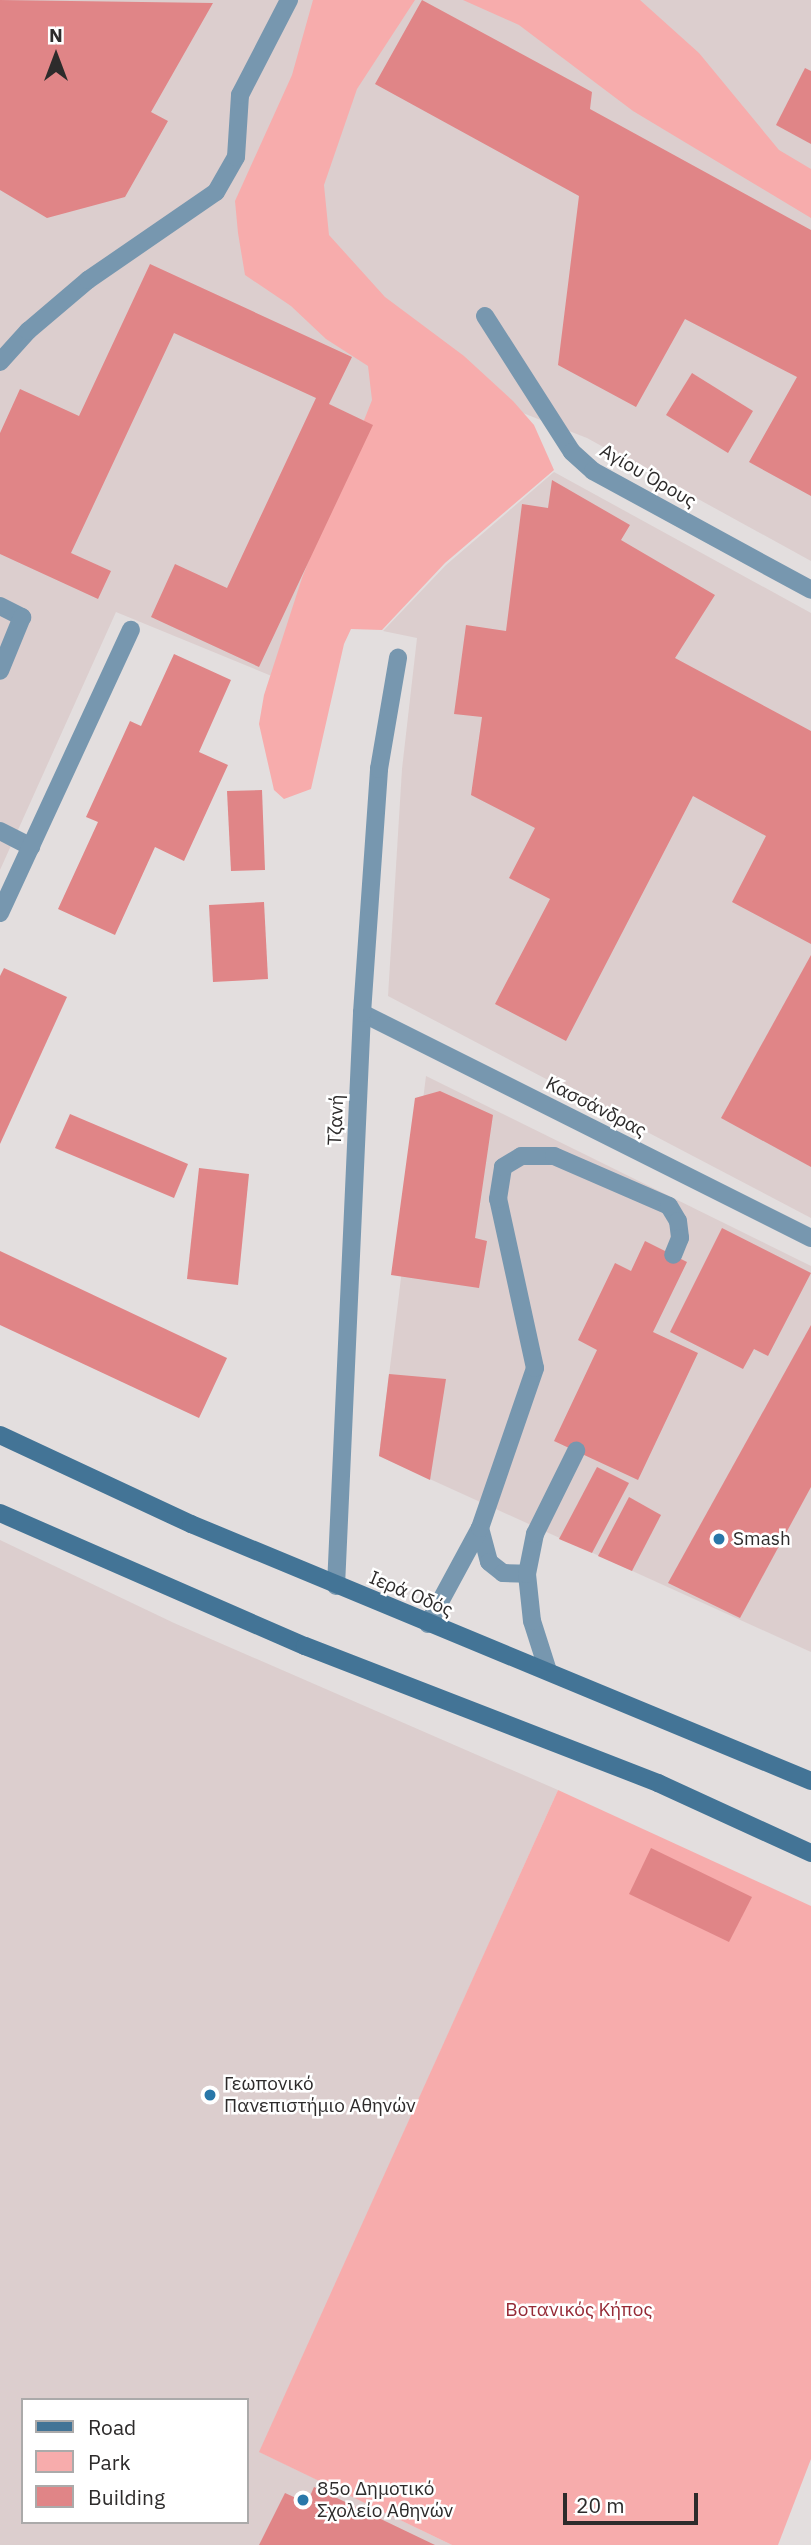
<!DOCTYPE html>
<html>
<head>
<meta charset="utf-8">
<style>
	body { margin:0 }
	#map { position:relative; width:811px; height:2545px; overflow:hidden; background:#e3dede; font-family:"IBM Plex Sans",sans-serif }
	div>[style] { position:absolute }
	.built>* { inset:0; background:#dccece }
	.green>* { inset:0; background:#f7acac }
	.building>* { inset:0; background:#e08587 }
	.service>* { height:18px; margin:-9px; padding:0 9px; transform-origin:9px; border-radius:9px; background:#7797af }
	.minor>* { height:18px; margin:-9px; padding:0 9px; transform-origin:9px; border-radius:9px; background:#7797af }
	.secondary>* { height:18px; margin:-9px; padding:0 9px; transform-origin:9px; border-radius:9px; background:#437496 }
	.dots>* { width:19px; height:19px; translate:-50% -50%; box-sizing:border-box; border:4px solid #fff; border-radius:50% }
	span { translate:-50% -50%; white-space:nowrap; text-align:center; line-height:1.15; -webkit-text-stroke:5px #fff; paint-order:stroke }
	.street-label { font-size:19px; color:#2d2b2b }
	.poi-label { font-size:19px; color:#2d2b2b }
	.left { translate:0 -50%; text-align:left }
	.park-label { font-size:19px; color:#952a36 }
	.legend { position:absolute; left:21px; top:2398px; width:228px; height:126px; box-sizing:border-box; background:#fff; border:2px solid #abaaaa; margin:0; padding:9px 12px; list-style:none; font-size:21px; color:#2d2b2b }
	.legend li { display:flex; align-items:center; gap:14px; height:35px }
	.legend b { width:35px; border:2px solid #abaaaa }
	.north { position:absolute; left:21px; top:21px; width:70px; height:70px; -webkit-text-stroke:5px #fff; paint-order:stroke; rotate:0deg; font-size:19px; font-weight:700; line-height:28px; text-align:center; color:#2d2b2b }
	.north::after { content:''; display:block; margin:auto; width:24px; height:32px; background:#2d2b2b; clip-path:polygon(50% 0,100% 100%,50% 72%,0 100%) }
	.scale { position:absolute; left:563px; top:2493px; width:135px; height:32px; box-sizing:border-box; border:4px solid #2d2b2b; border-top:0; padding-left:9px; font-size:21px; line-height:24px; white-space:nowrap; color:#2d2b2b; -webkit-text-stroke:5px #fff; paint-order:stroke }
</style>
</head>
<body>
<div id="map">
	<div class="built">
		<div style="clip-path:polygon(0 0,811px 0,811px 561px,587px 438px,402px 366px,274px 677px,116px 612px,0 870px)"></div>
		<div style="clip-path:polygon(554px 472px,811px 613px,811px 1218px,388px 996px,402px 769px,417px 638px,383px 631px,446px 565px)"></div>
		<div style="clip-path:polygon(426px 1076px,811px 1266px,811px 1652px,379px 1456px)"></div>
		<div style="clip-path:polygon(evenodd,0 1540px,174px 1623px,558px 1790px,260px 2452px,452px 2545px,0 2545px,0 1540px,23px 2400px,247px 2400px,247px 2522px,23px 2522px,23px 2400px)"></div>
	</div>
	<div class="green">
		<div style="clip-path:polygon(313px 0,415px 0,357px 89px,324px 185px,329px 235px,385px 297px,464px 356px,513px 401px,534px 425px,554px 470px,445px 563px,382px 630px,351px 629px,344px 644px,311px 789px,284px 799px,274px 790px,259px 724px,264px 695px,302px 578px,372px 400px,368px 366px,326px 339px,291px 306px,245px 275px,238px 233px,235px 201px,292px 75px)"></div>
		<div style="clip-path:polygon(463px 0,640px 0,699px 53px,779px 150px,811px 169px,811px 218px,633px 111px,519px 25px)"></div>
		<div style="clip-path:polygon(558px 1790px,811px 1906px,811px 2459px,778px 2545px,452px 2545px,259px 2452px)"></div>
	</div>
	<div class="building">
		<div style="clip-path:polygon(0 0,213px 3px,151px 112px,168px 121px,125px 197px,47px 218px,0 190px)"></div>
		<div style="clip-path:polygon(422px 0,592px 92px,590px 109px,811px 230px,811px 496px,749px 462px,797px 377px,685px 319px,636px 407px,558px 365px,579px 196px,375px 84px)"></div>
		<div style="clip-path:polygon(805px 68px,811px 71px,811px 144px,776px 125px)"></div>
		<div style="clip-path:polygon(150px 264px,352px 357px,329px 404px,373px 425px,259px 667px,151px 617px,175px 564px,227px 588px,316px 398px,174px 333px,71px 553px,111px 571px,98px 599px,0 554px,0 433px,20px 389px,79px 416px)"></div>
		<div style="clip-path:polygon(692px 373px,753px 411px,728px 453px,666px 415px)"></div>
		<div style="clip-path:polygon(552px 480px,630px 525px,621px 540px,715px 595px,675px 658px,811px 731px,811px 944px,732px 902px,766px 836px,693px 796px,566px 1041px,495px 1004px,550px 899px,509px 878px,535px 828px,471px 795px,482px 717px,454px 714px,466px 625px,506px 631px,522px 504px,548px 508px)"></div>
		<div style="clip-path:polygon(174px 654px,231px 680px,199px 752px,228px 765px,184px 861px,155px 847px,115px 935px,58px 909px,98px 822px,86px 817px,130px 721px,141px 726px)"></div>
		<div style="clip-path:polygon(262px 790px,265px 870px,231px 871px,227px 791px)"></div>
		<div style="clip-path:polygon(264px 902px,268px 979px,213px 982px,209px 905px)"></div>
		<div style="clip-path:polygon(811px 955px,811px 1167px,721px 1118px)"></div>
		<div style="clip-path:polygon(4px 968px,67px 997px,0 1144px,0 976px)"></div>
		<div style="clip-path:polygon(440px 1091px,493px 1115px,475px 1238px,487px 1241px,479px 1288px,391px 1275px,415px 1098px)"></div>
		<div style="clip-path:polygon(70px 1114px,188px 1164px,174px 1198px,55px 1148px)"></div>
		<div style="clip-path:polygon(199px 1168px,249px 1174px,238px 1285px,187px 1279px)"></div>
		<div style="clip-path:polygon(722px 1228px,811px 1273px,768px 1356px,754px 1349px,743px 1369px,670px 1332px)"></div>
		<div style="clip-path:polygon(645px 1241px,687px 1262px,653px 1332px,698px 1353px,638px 1480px,554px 1441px,597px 1350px,578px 1340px,615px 1263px,631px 1271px)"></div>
		<div style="clip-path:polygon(0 1251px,227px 1358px,199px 1418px,0 1325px)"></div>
		<div style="clip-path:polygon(811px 1325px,811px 1487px,740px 1618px,668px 1583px)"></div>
		<div style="clip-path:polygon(389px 1374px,446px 1379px,430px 1480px,379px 1456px)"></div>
		<div style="clip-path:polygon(597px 1467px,629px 1483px,592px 1553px,559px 1539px)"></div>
		<div style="clip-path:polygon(629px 1497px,661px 1515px,632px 1571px,598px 1556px)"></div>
		<div style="clip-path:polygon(651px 1848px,752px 1897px,729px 1942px,629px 1894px)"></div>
		<div style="clip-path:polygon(314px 2487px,435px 2545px,259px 2545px,285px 2493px,307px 2503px)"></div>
	</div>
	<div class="service">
		<div style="left:0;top:362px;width:42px;rotate:-47.9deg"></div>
		<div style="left:28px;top:331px;width:79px;rotate:-40.4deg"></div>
		<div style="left:88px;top:280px;width:155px;rotate:-34.5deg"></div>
		<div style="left:216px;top:192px;width:40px;rotate:-60.3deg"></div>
		<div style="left:236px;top:157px;width:62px;rotate:-86.3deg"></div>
		<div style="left:240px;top:95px;width:107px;rotate:-62.7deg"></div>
		<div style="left:0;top:606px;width:25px;rotate:27deg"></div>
		<div style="left:22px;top:617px;width:58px;rotate:112.2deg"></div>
		<div style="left:0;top:831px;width:35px;rotate:27deg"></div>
		<div style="left:0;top:913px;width:312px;rotate:-65.2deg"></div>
		<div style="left:480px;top:1528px;width:35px;rotate:75deg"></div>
		<div style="left:489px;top:1562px;width:18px;rotate:38deg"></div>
		<div style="left:503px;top:1573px;width:24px;rotate:2deg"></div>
		<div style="left:428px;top:1624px;width:109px;rotate:-61.6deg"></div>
		<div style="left:480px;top:1528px;width:169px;rotate:-71deg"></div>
		<div style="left:535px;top:1368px;width:173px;rotate:-102.3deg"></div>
		<div style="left:498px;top:1199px;width:32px;rotate:-81deg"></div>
		<div style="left:503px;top:1167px;width:21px;rotate:-31deg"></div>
		<div style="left:521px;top:1156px;width:33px"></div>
		<div style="left:554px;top:1156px;width:125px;rotate:23.5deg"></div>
		<div style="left:669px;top:1206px;width:17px;rotate:59deg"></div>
		<div style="left:678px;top:1221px;width:17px;rotate:83deg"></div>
		<div style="left:680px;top:1238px;width:18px;rotate:112deg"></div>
		<div style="left:548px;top:1671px;width:52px;rotate:-107.7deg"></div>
		<div style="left:532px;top:1621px;width:47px;rotate:-96.1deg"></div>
		<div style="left:527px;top:1574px;width:41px;rotate:-78.7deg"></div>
		<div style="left:535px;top:1534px;width:93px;rotate:-63.7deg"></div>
	</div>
	<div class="minor">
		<div style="left:485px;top:316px;width:161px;rotate:57.4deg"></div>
		<div style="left:572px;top:452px;width:28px;rotate:42deg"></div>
		<div style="left:593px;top:471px;width:248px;rotate:28.6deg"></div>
		<div style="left:362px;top:1013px;width:502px;rotate:26.62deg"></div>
		<div style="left:336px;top:1586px;width:574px;rotate:-87.4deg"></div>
		<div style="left:362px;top:1013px;width:245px;rotate:-86deg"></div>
		<div style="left:379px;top:769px;width:113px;rotate:-80.3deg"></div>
	</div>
	<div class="secondary">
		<div style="left:0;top:1435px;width:211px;rotate:25deg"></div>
		<div style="left:191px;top:1524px;width:671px;rotate:22.51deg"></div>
		<div style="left:0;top:1513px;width:333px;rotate:23.6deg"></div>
		<div style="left:305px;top:1646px;width:379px;rotate:21.2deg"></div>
		<div style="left:658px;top:1783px;width:168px;rotate:24.6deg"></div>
	</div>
	<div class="dots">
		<div style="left:719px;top:1539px;background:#2977a9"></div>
		<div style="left:210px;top:2095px;background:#2977a9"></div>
		<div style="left:303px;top:2500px;background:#2977a9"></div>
	</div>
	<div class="street-label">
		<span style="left:648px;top:476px;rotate:30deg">Αγίου Όρους</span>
		<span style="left:596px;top:1107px;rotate:27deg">Κασσάνδρας</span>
		<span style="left:336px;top:1120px;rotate:-87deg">Τζανή</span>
		<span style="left:411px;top:1594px;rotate:23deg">Ιερά Οδός</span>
	</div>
	<div class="poi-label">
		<span class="left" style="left:733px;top:1539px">Smash</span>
		<span class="left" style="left:224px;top:2095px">Γεωπονικό<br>Πανεπιστήμιο Αθηνών</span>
		<span class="left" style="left:317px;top:2500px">85ο Δημοτικό<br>Σχολείο Αθηνών</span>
	</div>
	<div class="park-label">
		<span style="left:579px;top:2310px">Βοτανικός Κήπος</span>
	</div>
	<ul class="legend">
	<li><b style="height:9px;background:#437496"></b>Road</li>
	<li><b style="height:19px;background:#f7acac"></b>Park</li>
	<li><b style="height:19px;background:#e08587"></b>Building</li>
	</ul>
	<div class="north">N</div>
	<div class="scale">20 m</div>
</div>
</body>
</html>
